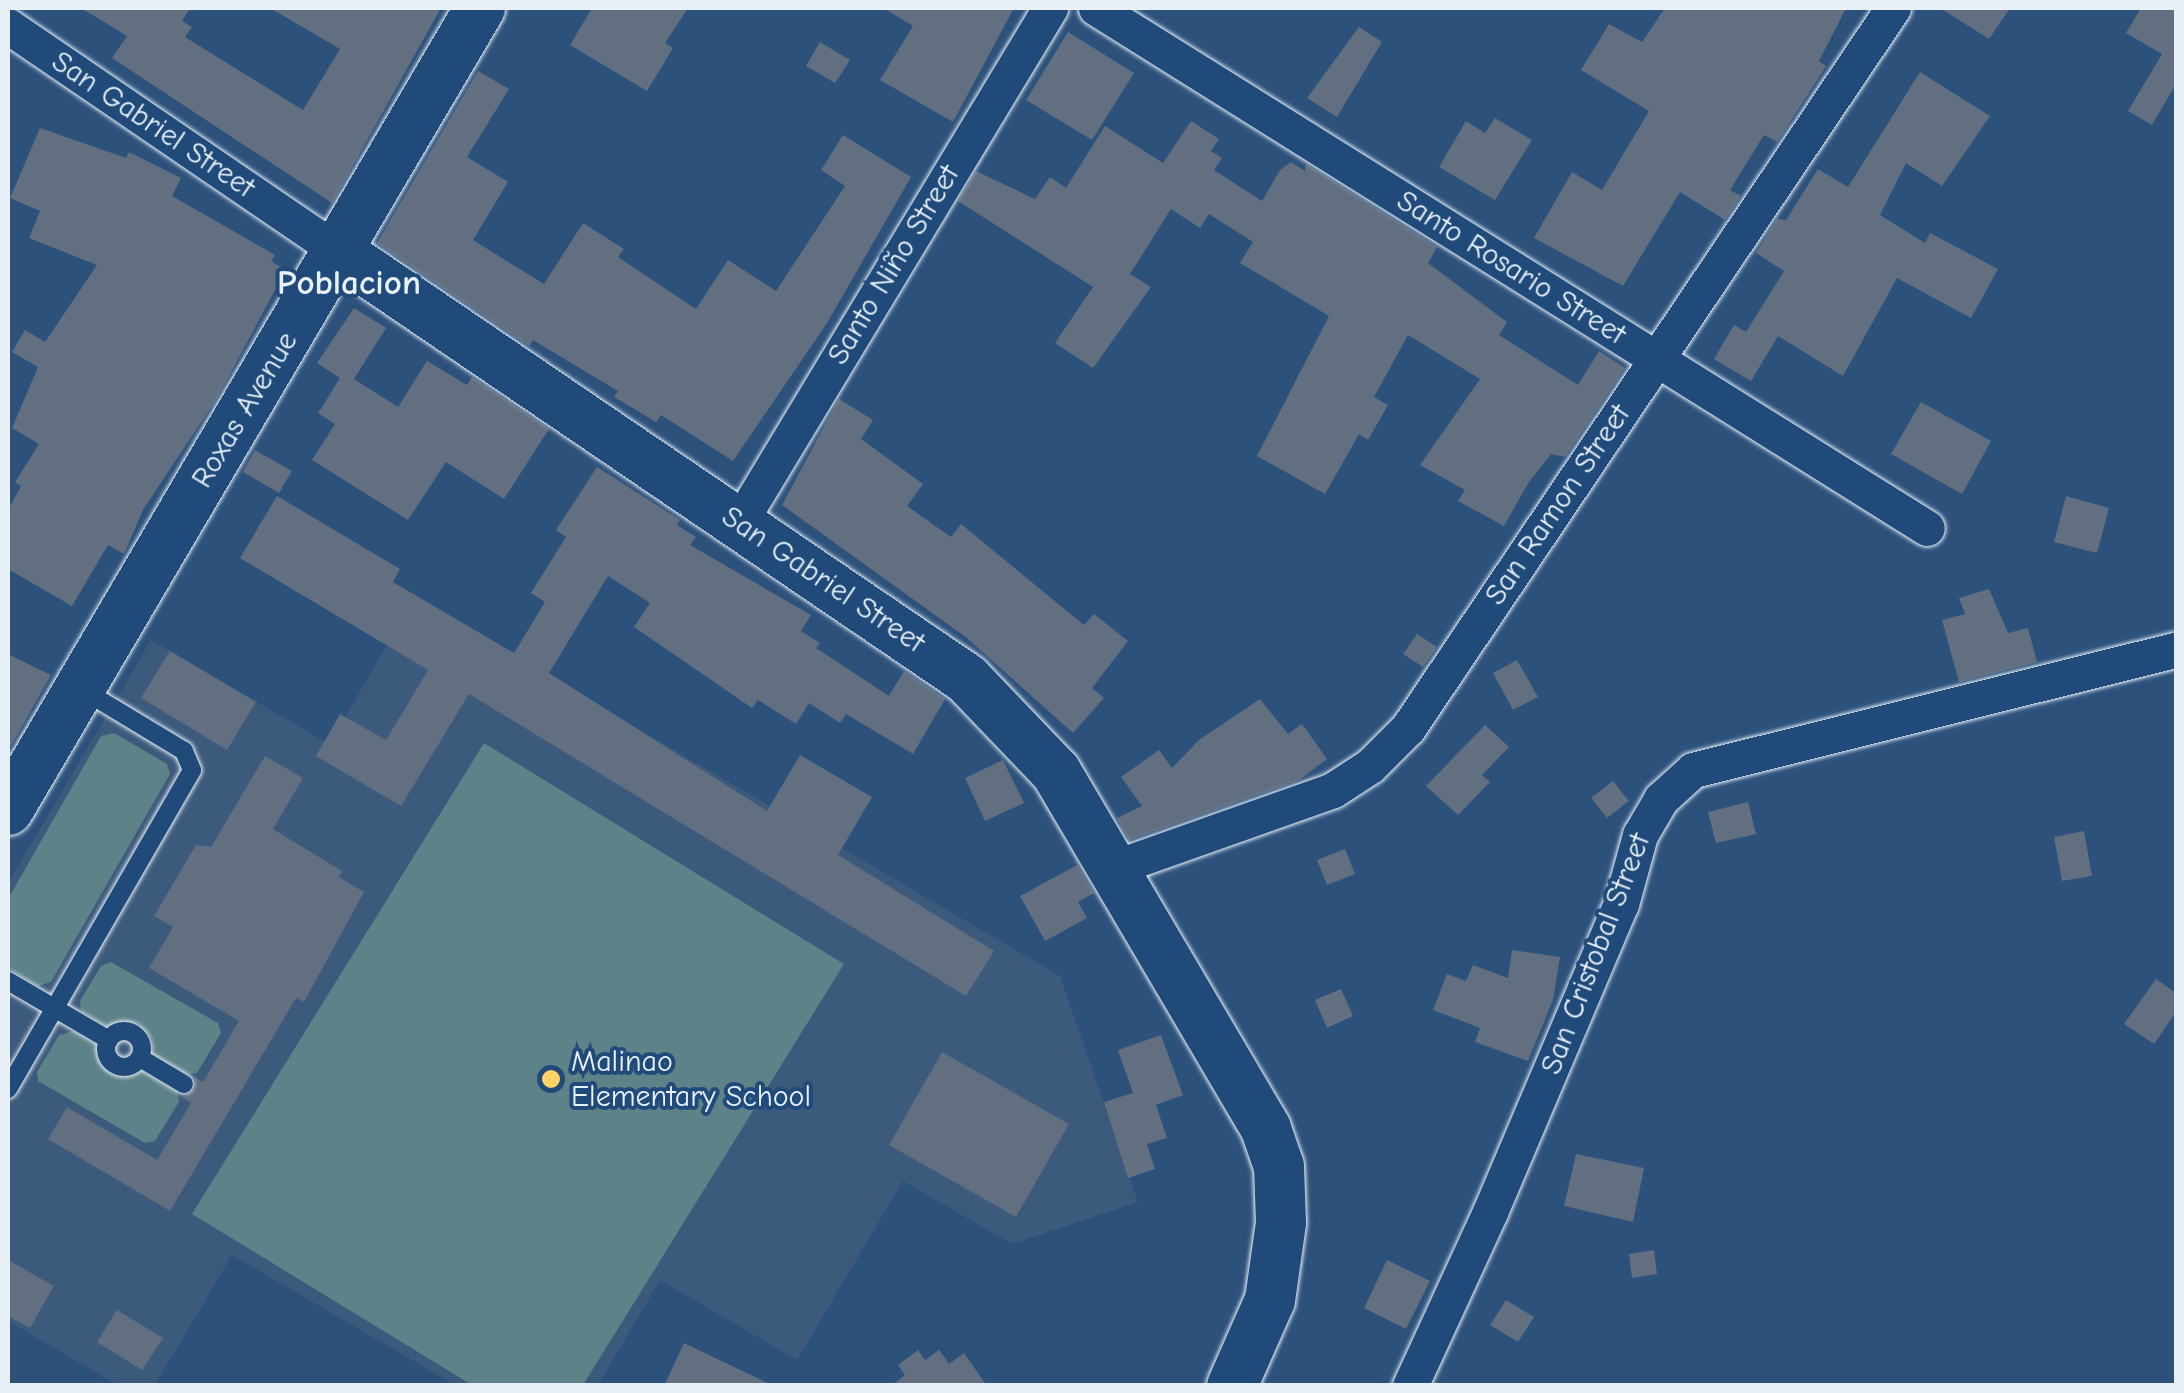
<!DOCTYPE html>
<html>
<head>
<meta charset="utf-8">
<style>
	body { margin:0 }
	#map { position:relative; width:2184px; height:1393px; overflow:hidden; background:#2c517b; font-family:"Comic Neue",sans-serif }
	div>[style] { position:absolute }
	.built>* { inset:0; background:#3c5a7c }
	.green>* { inset:0; background:#5d8287 }
	.building>* { inset:0; background:#616f80 }
	.roads { filter:drop-shadow(0 0 2px #e8f1f8) drop-shadow(0 0 2px #e8f1f8) }
	.lane>* { height:18px; margin:-9px; padding:0 9px; transform-origin:9px; border-radius:9px; background:#1f4a7a }
	.lane>.ring { margin:-9px; padding:0; box-sizing:content-box; background:none; border:18px solid #1f4a7a; border-radius:50% }
	.street>* { height:35px; margin:-17.5px; padding:0 17.5px; transform-origin:17.5px; border-radius:17.5px; background:#1f4a7a }
	.secondary>* { height:50px; margin:-25px; padding:0 25px; transform-origin:25px; border-radius:25px; background:#1f4a7a }
	.dots>* { width:28px; height:28px; translate:-50% -50%; box-sizing:border-box; border:5px solid #1f4a7a; border-radius:50% }
	span { translate:-50% -50%; white-space:nowrap; text-align:center; line-height:1.15; -webkit-text-stroke:8px #1f4a7a; paint-order:stroke }
	.street-label { font-size:30px; color:#e8f1f8 }
	.poi-label { font-size:30px; color:#e8f1f8 }
	.left { translate:0 -50%; text-align:left }
	.quarter-label { font-size:35px; color:#e8f1f8; font-weight:700 }
	.frame { position:absolute; inset:0; border:10px solid #e8f1f8; pointer-events:none }
</style>
</head>
<body>
<div id="map">
	<div class="built">
		<div style="clip-path:polygon(415px 598px,1060px 976px,1138px 1202px,1012px 1244px,903px 1181px,797px 1360px,660px 1280px,598px 1385px,455px 1385px,232px 1255px,155px 1385px,118px 1385px,8px 1321px,8px 883px,151px 640px,329px 744px)"></div>
	</div>
	<div class="green">
		<div style="clip-path:polygon(114px 733px,167px 764px,170px 774px,51px 982px,38px 986px,8px 968px,8px 899px,101px 736px)"></div>
		<div style="clip-path:polygon(484px 743px,844px 964px,583px 1385px,472px 1385px,192px 1214px)"></div>
		<div style="clip-path:polygon(111px 962px,218px 1023px,221px 1033px,197px 1073px,187px 1074px,153px 1054px,152px 1038px,138px 1023px,106px 1026px,81px 1011px,80px 1001px,101px 966px)"></div>
		<div style="clip-path:polygon(73px 1031px,96px 1045px,110px 1073px,143px 1072px,177px 1092px,179px 1102px,155px 1141px,145px 1143px,38px 1081px,37px 1072px,59px 1035px)"></div>
	</div>
	<div class="building">
		<div style="clip-path:polygon(81px 8px,190px 8px,182px 21px,192px 27px,185px 37px,303px 110px,340px 49px,270px 8px,441px 8px,332px 203px,112px 58px,127px 36px)"></div>
		<div style="clip-path:polygon(592px 8px,688px 8px,665px 43px,673px 48px,647px 91px,570px 45px)"></div>
		<div style="clip-path:polygon(883px 8px,1014px 8px,953px 122px,880px 80px,913px 26px)"></div>
		<div style="clip-path:polygon(1665px 8px,1846px 8px,1819px 61px,1826px 66px,1777px 142px,1764px 135px,1730px 190px,1741px 196px,1725px 220px,1680px 192px,1623px 286px,1534px 238px,1572px 172px,1602px 190px,1649px 111px,1581px 70px,1609px 24px,1642px 42px)"></div>
		<div style="clip-path:polygon(1940px 8px,2010px 8px,1989px 39px)"></div>
		<div style="clip-path:polygon(2141px 8px,2176px 8px,2176px 84px,2152px 125px,2128px 111px,2162px 54px,2126px 33px)"></div>
		<div style="clip-path:polygon(1359px 27px,1382px 42px,1337px 117px,1307px 98px)"></div>
		<div style="clip-path:polygon(1068px 32px,1134px 73px,1092px 140px,1026px 100px)"></div>
		<div style="clip-path:polygon(820px 42px,850px 60px,835px 83px,806px 66px)"></div>
		<div style="clip-path:polygon(478px 71px,509px 89px,467px 157px,508px 182px,473px 240px,544px 284px,583px 223px,624px 249px,618px 257px,696px 309px,728px 260px,776px 291px,845px 186px,821px 170px,843px 135px,911px 177px,827px 323px,733px 461px,661px 415px,656px 422px,614px 397px,618px 391px,533px 340px,529px 346px,377px 243px)"></div>
		<div style="clip-path:polygon(1920px 72px,1990px 116px,1942px 186px,1906px 163px,1880px 215px,1925px 243px,1930px 233px,1998px 269px,1971px 318px,1897px 278px,1843px 376px,1778px 336px,1751px 381px,1714px 359px,1734px 325px,1746px 332px,1784px 271px,1756px 253px,1777px 219px,1786px 220px,1818px 169px,1848px 187px)"></div>
		<div style="clip-path:polygon(1495px 118px,1532px 140px,1495px 200px,1439px 167px,1466px 121px,1485px 133px)"></div>
		<div style="clip-path:polygon(1191px 121px,1219px 139px,1211px 151px,1222px 158px,1214px 170px,1262px 201px,1280px 170px,1291px 162px,1305px 171px,1306px 164px,1437px 247px,1428px 263px,1507px 322px,1499px 335px,1578px 385px,1599px 351px,1625px 368px,1565px 457px,1551px 454px,1529px 482px,1504px 526px,1458px 501px,1465px 490px,1420px 465px,1480px 379px,1408px 335px,1374px 397px,1388px 405px,1368px 440px,1359px 434px,1325px 494px,1257px 456px,1329px 316px,1240px 263px,1253px 242px,1209px 214px,1200px 228px,1171px 209px,1130px 274px,1151px 287px,1093px 368px,1055px 343px,1093px 287px,958px 201px,976px 171px,1035px 199px,1050px 177px,1066px 188px,1105px 126px,1163px 163px)"></div>
		<div style="clip-path:polygon(40px 128px,126px 158px,129px 152px,181px 178px,172px 196px,275px 255px,271px 261px,286px 270px,217px 398px,143px 510px,124px 554px,108px 545px,72px 606px,8px 569px,8px 510px,21px 486px,15px 482px,39px 444px,12px 428px,38px 367px,12px 352px,25px 330px,45px 342px,97px 265px,29px 238px,40px 211px,10px 198px)"></div>
		<div style="clip-path:polygon(354px 308px,386px 328px,354px 379px,398px 407px,427px 361px,467px 385px,472px 377px,549px 429px,504px 499px,446px 462px,408px 520px,312px 460px,335px 424px,318px 413px,340px 378px,317px 363px)"></div>
		<div style="clip-path:polygon(839px 399px,873px 420px,861px 439px,923px 484px,907px 506px,951px 537px,961px 524px,1084px 625px,1094px 614px,1128px 641px,1092px 688px,1104px 698px,1073px 733px,967px 638px,782px 505px)"></div>
		<div style="clip-path:polygon(1921px 402px,1991px 441px,1962px 494px,1891px 454px)"></div>
		<div style="clip-path:polygon(255px 450px,292px 471px,279px 493px,243px 472px)"></div>
		<div style="clip-path:polygon(597px 467px,680px 520px,677px 525px,696px 537px,690px 545px,811px 615px,801px 631px,820px 643px,816px 648px,889px 696px,904px 671px,945px 699px,913px 754px,846px 714px,840px 723px,809px 703px,796px 724px,758px 700px,752px 708px,634px 627px,650px 603px,608px 576px,549px 673px,767px 811px,800px 755px,872px 797px,838px 855px,994px 951px,966px 996px,469px 694px,401px 806px,316px 756px,340px 714px,386px 740px,428px 670px,240px 558px,277px 496px,400px 569px,393px 582px,514px 653px,545px 602px,531px 593px,566px 537px,556px 530px)"></div>
		<div style="clip-path:polygon(2066px 496px,2109px 508px,2097px 553px,2054px 542px)"></div>
		<div style="clip-path:polygon(1989px 589px,2008px 633px,2028px 628px,2037px 662px,1959px 682px,1942px 620px,1965px 614px,1959px 598px)"></div>
		<div style="clip-path:polygon(1417px 634px,1437px 647px,1423px 667px,1403px 654px)"></div>
		<div style="clip-path:polygon(170px 651px,256px 702px,227px 750px,141px 698px)"></div>
		<div style="clip-path:polygon(8px 654px,51px 675px,8px 751px)"></div>
		<div style="clip-path:polygon(1517px 660px,1538px 697px,1513px 710px,1493px 673px)"></div>
		<div style="clip-path:polygon(1260px 699px,1288px 734px,1302px 724px,1327px 759px,1299px 780px,1129px 840px,1117px 818px,1142px 806px,1121px 777px,1159px 750px,1172px 768px,1199px 740px)"></div>
		<div style="clip-path:polygon(1485px 725px,1509px 747px,1482px 775px,1490px 782px,1458px 815px,1426px 786px)"></div>
		<div style="clip-path:polygon(265px 756px,303px 778px,273px 829px,342px 871px,339px 877px,364px 892px,304px 1002px,296px 998px,170px 1211px,48px 1139px,67px 1107px,157px 1160px,191px 1103px,183px 1098px,195px 1089px,195px 1077px,203px 1082px,239px 1021px,149px 968px,173px 927px,154px 916px,196px 845px,211px 847px)"></div>
		<div style="clip-path:polygon(1003px 760px,1024px 803px,985px 821px,965px 778px)"></div>
		<div style="clip-path:polygon(1613px 781px,1629px 801px,1607px 818px,1591px 798px)"></div>
		<div style="clip-path:polygon(1748px 802px,1756px 834px,1716px 843px,1708px 812px)"></div>
		<div style="clip-path:polygon(2084px 831px,2092px 876px,2062px 881px,2054px 837px)"></div>
		<div style="clip-path:polygon(1345px 849px,1355px 874px,1327px 885px,1317px 860px)"></div>
		<div style="clip-path:polygon(1077px 865px,1094px 893px,1078px 902px,1087px 918px,1045px 941px,1020px 896px)"></div>
		<div style="clip-path:polygon(1512px 950px,1560px 957px,1553px 1000px,1528px 1061px,1475px 1042px,1480px 1028px,1433px 1010px,1447px 974px,1466px 981px,1473px 965px,1508px 978px)"></div>
		<div style="clip-path:polygon(2156px 979px,2176px 993px,2176px 1012px,2154px 1044px,2124px 1024px)"></div>
		<div style="clip-path:polygon(1341px 989px,1353px 1016px,1327px 1028px,1315px 1000px)"></div>
		<div style="clip-path:polygon(1161px 1035px,1183px 1095px,1156px 1105px,1167px 1138px,1147px 1144px,1155px 1169px,1128px 1178px,1104px 1102px,1133px 1093px,1118px 1050px)"></div>
		<div style="clip-path:polygon(942px 1052px,1069px 1124px,1016px 1217px,889px 1145px)"></div>
		<div style="clip-path:polygon(1576px 1154px,1644px 1168px,1633px 1222px,1564px 1206px)"></div>
		<div style="clip-path:polygon(1654px 1250px,1657px 1274px,1632px 1278px,1629px 1254px)"></div>
		<div style="clip-path:polygon(8px 1260px,54px 1286px,30px 1328px,8px 1316px)"></div>
		<div style="clip-path:polygon(1387px 1260px,1430px 1281px,1406px 1329px,1364px 1308px)"></div>
		<div style="clip-path:polygon(1506px 1300px,1534px 1317px,1518px 1342px,1490px 1325px)"></div>
		<div style="clip-path:polygon(117px 1310px,163px 1338px,142px 1370px,97px 1342px)"></div>
		<div style="clip-path:polygon(684px 1343px,774px 1386px,664px 1386px)"></div>
		<div style="clip-path:polygon(918px 1350px,925px 1360px,939px 1350px,949px 1364px,964px 1353px,987px 1386px,891px 1386px,905px 1375px,898px 1365px)"></div>
	</div>
	<div class="roads">
		<div class="lane">
			<div style="left:8px;top:981px;width:117px;rotate:30.3deg"></div>
			<div class="ring" style="left:106px;top:1031px;width:18px;height:18px"></div>
			<div style="left:140px;top:1058px;width:51px;rotate:30.6deg"></div>
			<div style="left:8px;top:1089px;width:368px;rotate:-60deg"></div>
			<div style="left:192px;top:770px;width:21px;rotate:-113deg"></div>
			<div style="left:184px;top:751px;width:118px;rotate:-148.9deg"></div>
		</div>
		<div class="street">
			<div style="left:1096px;top:8px;width:980px;rotate:32.04deg"></div>
			<div style="left:8px;top:26px;width:401px;rotate:34.3deg"></div>
			<div style="left:739px;top:523px;width:602px;rotate:-58.87deg"></div>
			<div style="left:1113px;top:868px;width:233px;rotate:-19.5deg"></div>
			<div style="left:1333px;top:790px;width:44px;rotate:-33deg"></div>
			<div style="left:1370px;top:766px;width:54px;rotate:-45deg"></div>
			<div style="left:1408px;top:728px;width:868px;rotate:-56.04deg"></div>
			<div style="left:1410px;top:1386px;width:192px;rotate:-65.3deg"></div>
			<div style="left:1490px;top:1212px;width:335px;rotate:-67deg"></div>
			<div style="left:1621px;top:904px;width:72px;rotate:-74.6deg"></div>
			<div style="left:1640px;top:835px;width:42px;rotate:-59.7deg"></div>
			<div style="left:1661px;top:799px;width:43px;rotate:-42.2deg"></div>
			<div style="left:1693px;top:770px;width:498px;rotate:-14deg"></div>
		</div>
		<div class="secondary">
			<div style="left:339px;top:252px;width:759px;rotate:34.21deg"></div>
			<div style="left:967px;top:679px;width:129px;rotate:46.3deg"></div>
			<div style="left:1056px;top:772px;width:414px;rotate:59.5deg"></div>
			<div style="left:1266px;top:1129px;width:39px;rotate:71deg"></div>
			<div style="left:1279px;top:1166px;width:57px;rotate:88deg"></div>
			<div style="left:1281px;top:1223px;width:78px;rotate:98.1deg"></div>
			<div style="left:1270px;top:1300px;width:94px;rotate:113.8deg"></div>
			<div style="left:8px;top:810px;width:931px;rotate:-59.52deg"></div>
		</div>
	</div>
	<div class="dots">
		<div style="left:551px;top:1079px;background:#ffd166"></div>
	</div>
	<div class="street-label">
		<span style="left:153px;top:125px;rotate:34deg">San Gabriel Street</span>
		<span style="left:894px;top:265px;rotate:-59deg">Santo Niño Street</span>
		<span style="left:1511px;top:268px;rotate:32deg">Santo Rosario Street</span>
		<span style="left:245px;top:410px;rotate:-59deg">Roxas Avenue</span>
		<span style="left:1558px;top:505px;rotate:-56deg">San Ramon Street</span>
		<span style="left:823px;top:580px;rotate:34deg">San Gabriel Street</span>
		<span style="left:1596px;top:954px;rotate:-69deg">San Cristobal Street</span>
	</div>
	<div class="poi-label">
		<span class="left" style="left:571px;top:1079px">Malinao<br>Elementary School</span>
	</div>
	<div class="quarter-label">
		<span style="left:349px;top:283px">Poblacion</span>
	</div>
	<div class="frame"></div>
</div>
</body>
</html>
